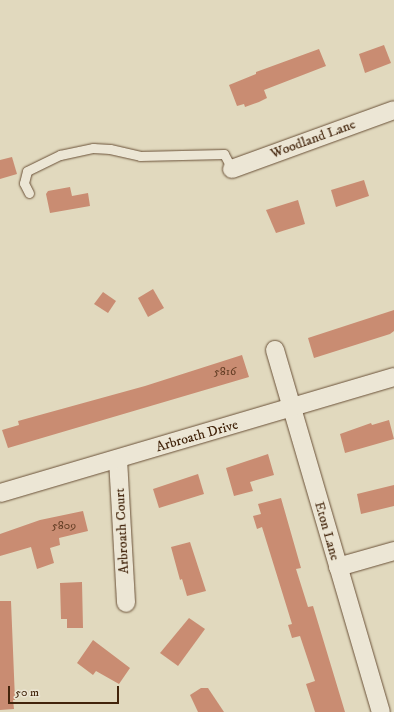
<!DOCTYPE html>
<html>
<head>
<meta charset="utf-8">
<style>
	body { margin:0 }
	#map { position:relative; width:394px; height:712px; overflow:hidden; background:#e1d9be; font-family:"IM FELL DW Pica",serif }
	div>[style] { position:absolute }
	.building>* { inset:0; background:#c98c72 }
	.roads { filter:drop-shadow(0 0 1px #6a5138) drop-shadow(0 0 1px #6a5138) }
	.lane>* { height:9px; margin:-4.5px; padding:0 4.5px; transform-origin:4.5px; border-radius:4.5px; background:#ece6d5 }
	.street>* { height:18px; margin:-9px; padding:0 9px; transform-origin:9px; border-radius:9px; background:#ece6d5 }
	span { translate:-50% -50%; white-space:nowrap; text-align:center; line-height:1.15; -webkit-text-stroke:3px #ece6d5; paint-order:stroke }
	.number-label { font-size:12px; color:#643e25 }
	.number-label span { -webkit-text-stroke-width:0 }
	.street-label { font-size:14px; color:#42240b }
	.scale { position:absolute; left:8px; top:686px; width:111px; height:18px; box-sizing:border-box; border:2px solid #42240b; border-top:0; padding-left:5px; font-size:12px; line-height:14px; white-space:nowrap; color:#42240b; -webkit-text-stroke:3px #ece6d5; paint-order:stroke }
</style>
</head>
<body>
<div id="map">
	<div class="building">
		<div style="clip-path:polygon(384px 45px,391px 63px,365px 73px,359px 54px)"></div>
		<div style="clip-path:polygon(319px 49px,326px 66px,264px 90px,267px 98px,259px 102px,245px 107px,244px 104px,237px 106px,229px 85px,256px 74px,256px 72px)"></div>
		<div style="clip-path:polygon(12px 157px,17px 174px,0 179px,0 160px)"></div>
		<div style="clip-path:polygon(364px 180px,369px 196px,336px 207px,331px 190px)"></div>
		<div style="clip-path:polygon(70px 187px,72px 196px,88px 193px,90px 206px,50px 213px,46px 194px,48px 191px)"></div>
		<div style="clip-path:polygon(298px 200px,305px 224px,276px 233px,266px 210px)"></div>
		<div style="clip-path:polygon(153px 289px,164px 308px,148px 317px,138px 298px)"></div>
		<div style="clip-path:polygon(103px 292px,116px 301px,108px 313px,94px 304px)"></div>
		<div style="clip-path:polygon(394px 310px,394px 331px,390px 334px,314px 358px,308px 338px)"></div>
		<div style="clip-path:polygon(242px 355px,249px 377px,8px 448px,2px 430px,19px 425px,18px 421px,145px 386px)"></div>
		<div style="clip-path:polygon(389px 420px,394px 439px,345px 453px,340px 434px,371px 423px,372px 425px)"></div>
		<div style="clip-path:polygon(268px 454px,274px 475px,250px 482px,253px 491px,234px 496px,226px 468px)"></div>
		<div style="clip-path:polygon(198px 474px,204px 494px,159px 508px,153px 489px)"></div>
		<div style="clip-path:polygon(394px 485px,394px 506px,361px 514px,357px 494px)"></div>
		<div style="clip-path:polygon(281px 498px,301px 568px,296px 569px,308px 607px,313px 606px,345px 712px,315px 712px,306px 684px,315px 681px,300px 636px,292px 638px,288px 625px,292px 624px,262px 527px,257px 529px,253px 516px,261px 514px,258px 504px)"></div>
		<div style="clip-path:polygon(83px 511px,88px 531px,59px 538px,60px 545px,50px 548px,54px 563px,37px 569px,31px 547px,0 556px,0 534px,40px 520px)"></div>
		<div style="clip-path:polygon(190px 542px,206px 591px,187px 596px,182px 579px,180px 580px,171px 547px)"></div>
		<div style="clip-path:polygon(82px 582px,83px 628px,67px 628px,67px 619px,61px 619px,60px 583px)"></div>
		<div style="clip-path:polygon(0 601px,11px 601px,15px 700px,13px 700px,14px 709px,0 710px)"></div>
		<div style="clip-path:polygon(189px 618px,205px 629px,178px 666px,160px 653px)"></div>
		<div style="clip-path:polygon(93px 640px,130px 668px,119px 684px,96px 671px,93px 675px,77px 663px)"></div>
		<div style="clip-path:polygon(201px 688px,208px 688px,224px 712px,198px 712px,190px 695px)"></div>
	</div>
	<div class="roads">
		<div class="lane">
			<div style="left:29px;top:193px;width:11px;rotate:-117deg"></div>
			<div style="left:24px;top:183px;width:12px;rotate:-76deg"></div>
			<div style="left:27px;top:171px;width:37px;rotate:-26deg"></div>
			<div style="left:60px;top:155px;width:34px;rotate:-12deg"></div>
			<div style="left:93px;top:148px;width:17px;rotate:3deg"></div>
			<div style="left:110px;top:149px;width:31px;rotate:13deg"></div>
			<div style="left:140px;top:156px;width:84px;rotate:-1.4deg"></div>
			<div style="left:224px;top:154px;width:17px;rotate:62deg"></div>
		</div>
		<div class="street">
			<div style="left:232px;top:169px;width:172px;rotate:-20deg"></div>
			<div style="left:275px;top:350px;width:377px;rotate:73.7deg"></div>
			<div style="left:118px;top:459px;width:144px;rotate:86.8deg"></div>
			<div style="left:0;top:493px;width:411px;rotate:-16.4deg"></div>
			<div style="left:338px;top:567px;width:58px;rotate:-15.9deg"></div>
		</div>
	</div>
	<div class="number-label">
		<span style="left:225px;top:372px">5816</span>
		<span style="left:64px;top:526px">5809</span>
	</div>
	<div class="street-label">
		<span style="left:313px;top:139px;rotate:-20deg">Woodland Lane</span>
		<span style="left:197px;top:436px;rotate:-16deg">Arbroath Drive</span>
		<span style="left:122px;top:531px;rotate:-93deg">Arbroath Court</span>
		<span style="left:327px;top:531px;rotate:74deg">Eton Lane</span>
	</div>
	<div class="scale">50 m</div>
</div>
</body>
</html>
